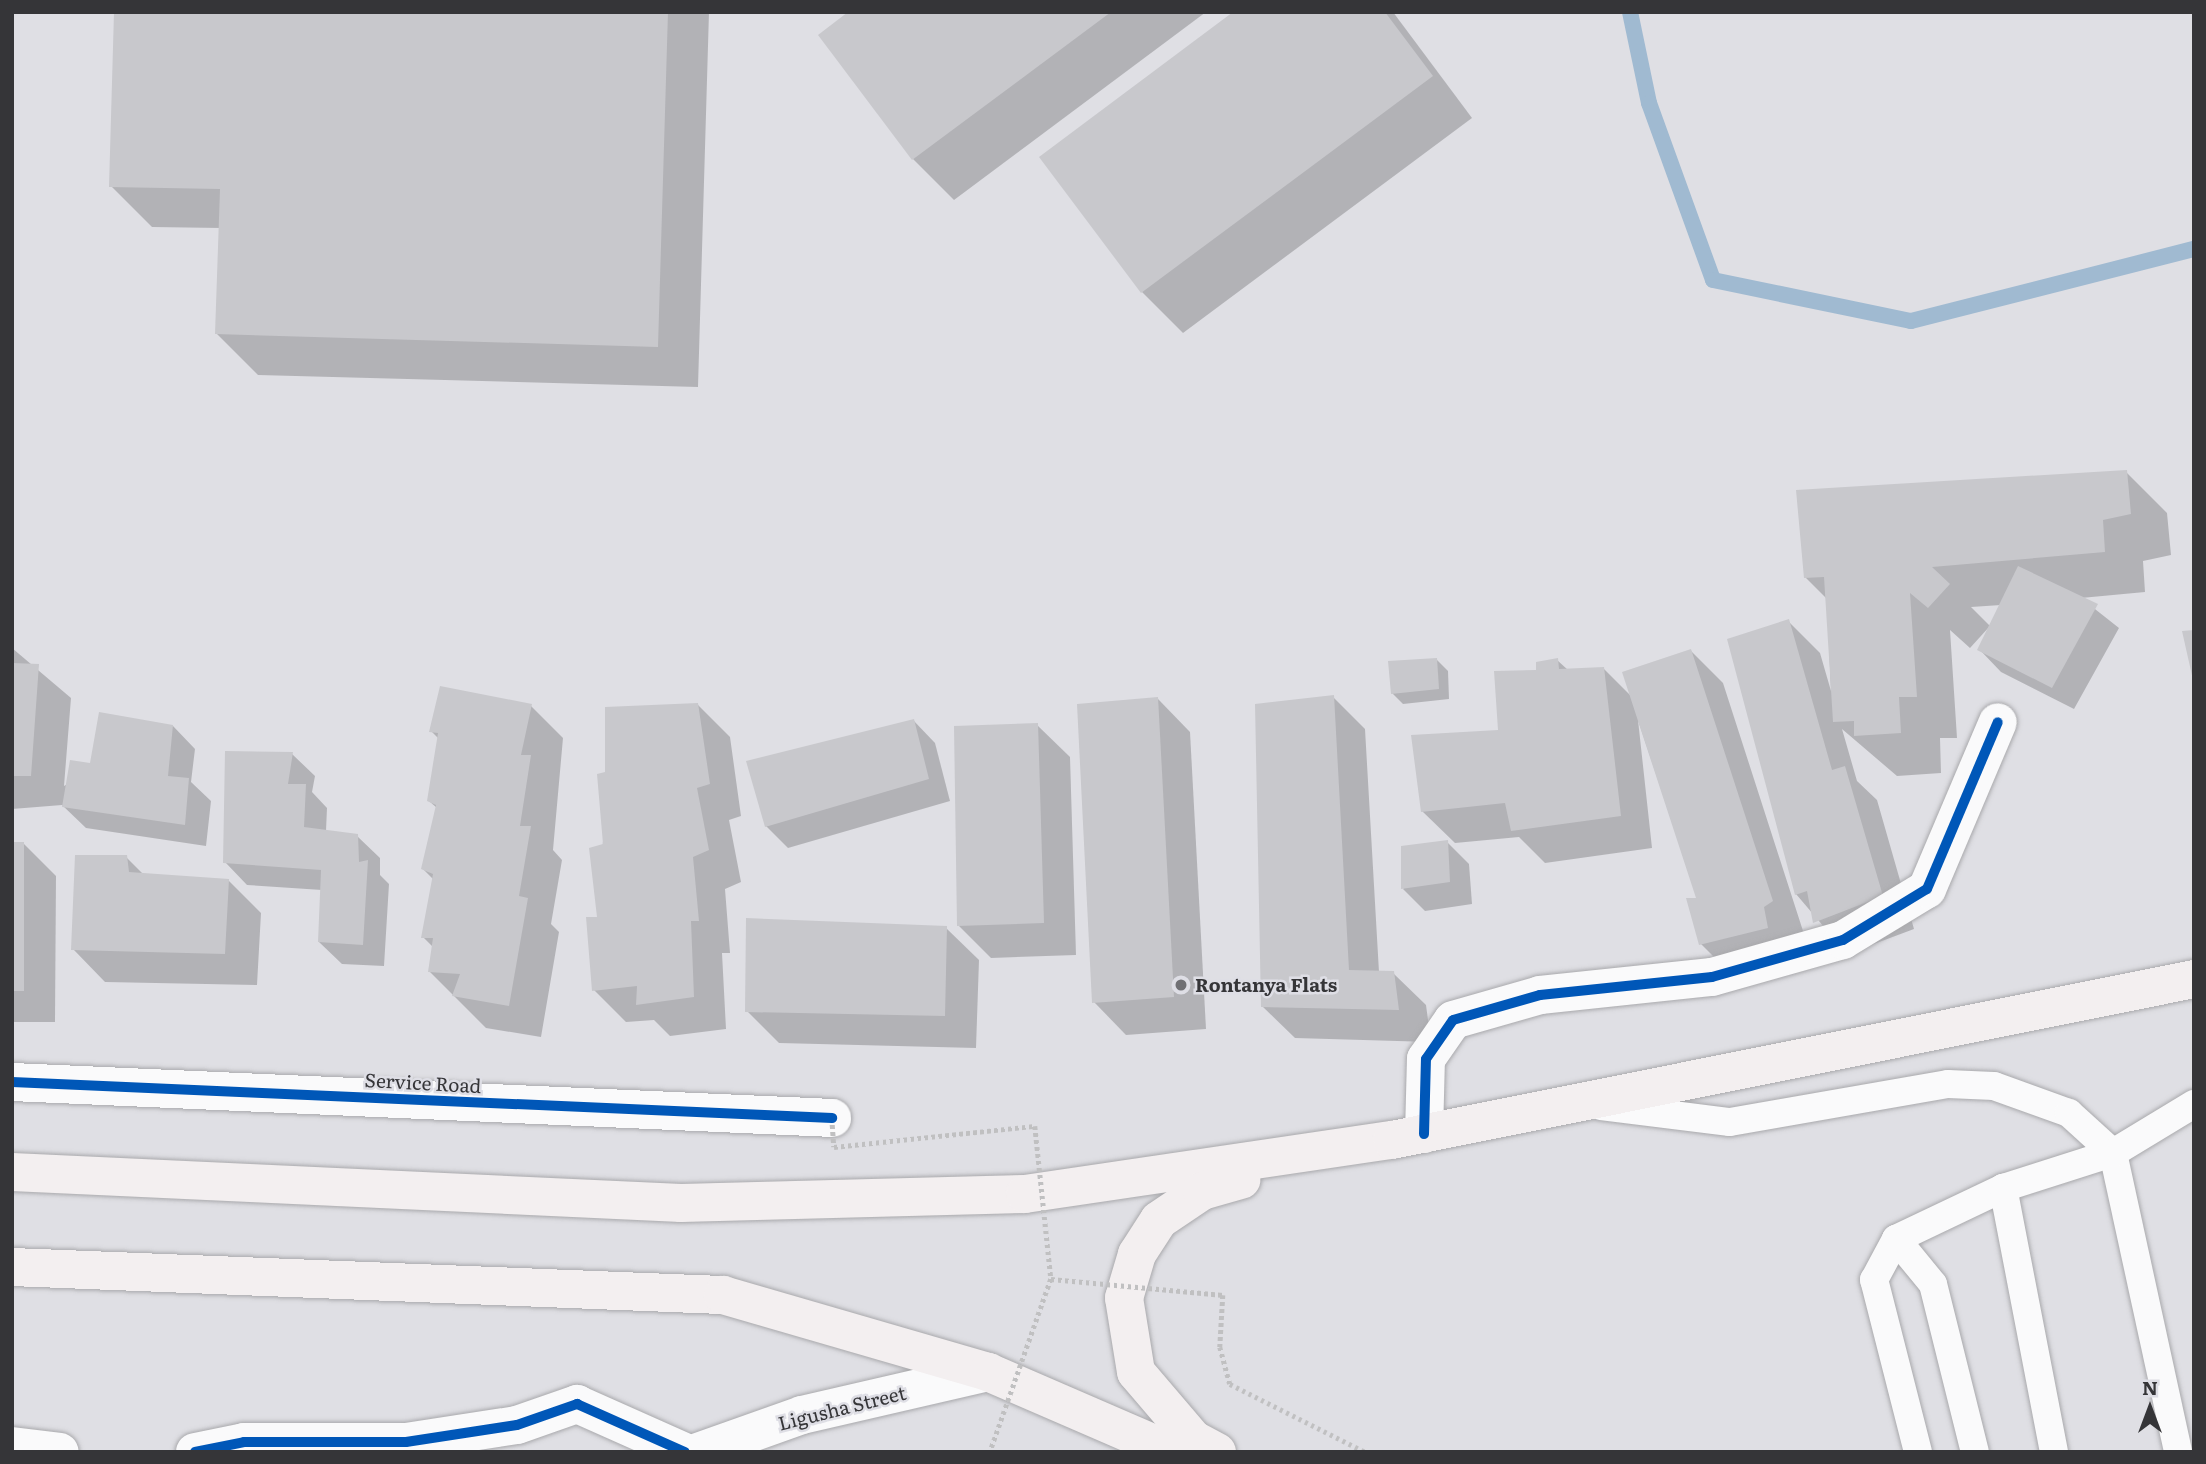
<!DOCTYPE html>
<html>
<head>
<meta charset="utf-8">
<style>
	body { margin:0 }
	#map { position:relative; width:2206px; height:1464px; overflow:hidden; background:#dfdfe4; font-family:Literata,serif }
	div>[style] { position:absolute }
	.shadow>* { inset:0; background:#0003 }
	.stream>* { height:16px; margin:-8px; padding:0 8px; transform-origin:8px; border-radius:8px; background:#a0bad1 }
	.building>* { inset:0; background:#c8c8cc }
	.roads { filter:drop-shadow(0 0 2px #a9a9ac) drop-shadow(0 0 2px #a9a9ac) }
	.lane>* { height:28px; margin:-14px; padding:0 14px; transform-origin:14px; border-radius:14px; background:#fafafb }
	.street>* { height:38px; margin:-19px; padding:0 19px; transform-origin:19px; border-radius:19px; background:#fafafb }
	.primary>* { height:38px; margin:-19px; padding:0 19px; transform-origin:19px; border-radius:19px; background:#f3eff0 }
	.path-bridge>* { height:4.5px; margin-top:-2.25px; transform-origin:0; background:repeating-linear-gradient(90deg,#c0c0c1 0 3.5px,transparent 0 7px) }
	.cycleway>* { height:10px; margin:-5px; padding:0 5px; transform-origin:5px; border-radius:5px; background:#0057b8 }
	.dots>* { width:19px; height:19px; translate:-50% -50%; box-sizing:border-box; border:4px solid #dedee5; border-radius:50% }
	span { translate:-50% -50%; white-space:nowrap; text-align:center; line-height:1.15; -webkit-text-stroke:5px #dedee5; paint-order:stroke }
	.poi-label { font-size:19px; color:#353538; font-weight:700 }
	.left { translate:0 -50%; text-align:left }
	.street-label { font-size:19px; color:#353538 }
	.frame { position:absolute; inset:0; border:14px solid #353538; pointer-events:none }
	.north { position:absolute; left:2115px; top:1373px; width:70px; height:70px; -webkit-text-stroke:5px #dedee5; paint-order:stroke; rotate:0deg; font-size:19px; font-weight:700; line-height:28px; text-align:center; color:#353538 }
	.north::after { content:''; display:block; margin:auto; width:24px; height:32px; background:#353538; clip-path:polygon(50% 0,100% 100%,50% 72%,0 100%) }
</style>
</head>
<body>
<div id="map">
	<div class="shadow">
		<div style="clip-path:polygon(116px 12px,709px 12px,698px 387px,258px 375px,217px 334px,221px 228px,152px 227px,111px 186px)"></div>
		<div style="clip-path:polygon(851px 12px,1206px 12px,954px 200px,913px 159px)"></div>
		<div style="clip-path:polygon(1236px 12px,1393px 12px,1472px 118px,1183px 333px,1142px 292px)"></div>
		<div style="clip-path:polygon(2126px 472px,2167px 513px,2171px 555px,2143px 561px,2145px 592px,2081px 598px,2119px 628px,2074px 709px,2001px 672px,1979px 649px,2001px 605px,1971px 607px,1990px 626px,1970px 648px,1950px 630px,1957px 738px,1940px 738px,1941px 773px,1897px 776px,1842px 729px,1857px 781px,1877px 800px,1914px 929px,1847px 954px,1796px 894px,1788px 621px,1820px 653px,1831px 691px,1827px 599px,1805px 577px)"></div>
		<div style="clip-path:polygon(12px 648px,71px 698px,64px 786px,173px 726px,195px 749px,191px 782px,211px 801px,206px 846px,86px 828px,62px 805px,12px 809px)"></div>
		<div style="clip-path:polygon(1691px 651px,1723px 683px,1804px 934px,1733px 976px,1701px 944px,1698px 900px,1638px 720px,1652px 848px,1545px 863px,1519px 837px,1455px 843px,1422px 811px,1500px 732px,1537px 672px,1557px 660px,1568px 670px,1603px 668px,1632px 697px)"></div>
		<div style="clip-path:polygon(1437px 660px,1448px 671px,1449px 699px,1403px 704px,1392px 693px)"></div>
		<div style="clip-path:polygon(1333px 697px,1365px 729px,1379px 972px,1393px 973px,1426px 1005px,1431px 1042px,1295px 1038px,1262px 1006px)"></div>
		<div style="clip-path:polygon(1158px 699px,1190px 732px,1206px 1029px,1126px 1035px,1094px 1002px)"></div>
		<div style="clip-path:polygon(697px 704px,730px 737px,741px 816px,729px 820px,741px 882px,725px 889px,730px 953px,722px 953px,726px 1029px,670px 1036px,654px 1020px,626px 1022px,594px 990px,607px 774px)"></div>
		<div style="clip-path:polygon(531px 706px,563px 738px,553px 850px,562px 860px,551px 924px,559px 932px,541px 1037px,486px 1028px,430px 972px,433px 947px,423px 937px,434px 880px,423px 869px,437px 808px,429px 801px,439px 739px,431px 731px)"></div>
		<div style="clip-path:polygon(913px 720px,935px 743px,950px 801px,788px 848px,766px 826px)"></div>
		<div style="clip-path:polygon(1037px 725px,1070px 757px,1076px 955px,991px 958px,959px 926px)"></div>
		<div style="clip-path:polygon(292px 754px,315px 776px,312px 792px,327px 808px,326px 831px,357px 836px,380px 858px,380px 875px,389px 884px,384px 966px,342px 964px,319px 942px,322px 890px,247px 885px,225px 862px)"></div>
		<div style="clip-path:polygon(1447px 842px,1469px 864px,1472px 904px,1425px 911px,1403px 889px)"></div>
		<div style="clip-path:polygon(12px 843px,24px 844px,56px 876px,55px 1022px,12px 1022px)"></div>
		<div style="clip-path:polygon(126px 857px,144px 875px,228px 880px,261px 913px,257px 985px,105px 982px,73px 949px)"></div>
		<div style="clip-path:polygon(946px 928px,979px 960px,976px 1048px,779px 1043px,747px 1011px)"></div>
	</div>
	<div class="stream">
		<div style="left:1630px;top:12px;width:93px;rotate:78.2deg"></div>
		<div style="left:1649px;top:103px;width:188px;rotate:70.1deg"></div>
		<div style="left:1713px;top:280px;width:202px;rotate:11.7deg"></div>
		<div style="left:1911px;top:321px;width:292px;rotate:-14.3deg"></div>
	</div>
	<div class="building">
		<div style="clip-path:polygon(114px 12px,668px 12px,658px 347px,215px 334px,220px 189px,109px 187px)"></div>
		<div style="clip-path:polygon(848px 12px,1111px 12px,912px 160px,818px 35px)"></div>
		<div style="clip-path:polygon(1233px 12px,1385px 12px,1433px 76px,1141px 293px,1039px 157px)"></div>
		<div style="clip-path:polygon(2127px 470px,2131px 514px,2103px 520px,2105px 552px,1932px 567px,1950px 584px,1928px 608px,1910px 593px,1917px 697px,1899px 697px,1901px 733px,1854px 736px,1854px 721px,1833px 722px,1824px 577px,1804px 578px,1796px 490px)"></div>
		<div style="clip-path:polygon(2018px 566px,2098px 604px,2052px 688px,1977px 650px)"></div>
		<div style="clip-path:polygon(1789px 619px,1832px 770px,1845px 766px,1883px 896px,1813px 923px,1807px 891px,1795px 895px,1727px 639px)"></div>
		<div style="clip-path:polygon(2194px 630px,2194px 680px,2193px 680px,2182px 631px)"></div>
		<div style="clip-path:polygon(1691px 649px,1773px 901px,1764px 907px,1768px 928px,1699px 945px,1686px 898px,1696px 898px,1622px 672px)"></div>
		<div style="clip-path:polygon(1437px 658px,1439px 689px,1391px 694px,1388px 661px)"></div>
		<div style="clip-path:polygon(1558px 658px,1559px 669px,1604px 667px,1621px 816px,1511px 831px,1505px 803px,1421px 812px,1411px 735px,1498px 730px,1494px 671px,1536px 670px,1536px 662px)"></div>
		<div style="clip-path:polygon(12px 663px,39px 664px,31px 776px,12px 776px)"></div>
		<div style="clip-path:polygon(440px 686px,532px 704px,521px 755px,531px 755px,520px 826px,531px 826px,519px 896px,528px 898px,509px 1006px,452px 996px,460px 974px,428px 972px,433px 938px,421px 938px,433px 874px,421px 869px,436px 805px,427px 801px,438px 733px,429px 732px)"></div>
		<div style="clip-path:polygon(1334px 695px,1349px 970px,1394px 971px,1399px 1010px,1261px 1007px,1255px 704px)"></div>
		<div style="clip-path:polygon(1158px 697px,1174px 997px,1092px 1003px,1077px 704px)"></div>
		<div style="clip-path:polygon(698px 703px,710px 784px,697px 788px,709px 850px,693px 857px,699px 921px,691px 921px,694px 997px,636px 1005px,637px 986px,592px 991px,586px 917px,597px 917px,589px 848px,603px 844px,597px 774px,605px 772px,605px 707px)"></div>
		<div style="clip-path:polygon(99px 712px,173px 725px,168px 776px,189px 778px,185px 825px,62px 807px,70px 760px,90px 763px)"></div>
		<div style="clip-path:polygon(914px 719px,929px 779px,765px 827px,746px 761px)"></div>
		<div style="clip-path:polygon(1038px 723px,1044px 923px,957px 926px,954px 726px)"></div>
		<div style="clip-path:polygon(225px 751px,293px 752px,288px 784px,306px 784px,304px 827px,358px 834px,359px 862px,368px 860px,363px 945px,318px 942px,321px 870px,223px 863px)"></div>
		<div style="clip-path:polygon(1448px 840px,1450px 882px,1401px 889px,1401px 846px)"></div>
		<div style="clip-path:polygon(12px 842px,24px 842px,24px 991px,12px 991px)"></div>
		<div style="clip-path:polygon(75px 855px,127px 855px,129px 872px,229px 879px,225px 954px,71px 950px)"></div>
		<div style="clip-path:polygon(746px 918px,947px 926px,945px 1016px,745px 1012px)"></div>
	</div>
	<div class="roads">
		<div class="lane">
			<div style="left:1601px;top:1106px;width:130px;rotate:7.1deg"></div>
			<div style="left:1730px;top:1122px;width:221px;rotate:-9.9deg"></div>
			<div style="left:1948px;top:1084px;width:46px;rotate:2.5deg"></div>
			<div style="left:1994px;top:1086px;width:80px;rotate:19.8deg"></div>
			<div style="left:2069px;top:1113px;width:59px;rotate:42.3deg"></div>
			<div style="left:2113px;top:1153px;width:306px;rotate:77.7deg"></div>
			<div style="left:1896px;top:1239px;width:58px;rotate:50.6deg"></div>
			<div style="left:1933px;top:1284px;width:173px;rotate:76deg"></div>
			<div style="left:1918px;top:1452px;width:178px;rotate:-104.3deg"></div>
			<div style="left:1874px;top:1280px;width:47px;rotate:-61.8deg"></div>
			<div style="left:1896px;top:1239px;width:119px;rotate:-25.5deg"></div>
			<div style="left:2054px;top:1452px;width:269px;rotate:-100.9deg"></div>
			<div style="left:2003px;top:1188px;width:115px;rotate:-17.7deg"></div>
			<div style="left:2113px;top:1153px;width:95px;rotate:-31.2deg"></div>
		</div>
		<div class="street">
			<div style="left:12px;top:1082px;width:821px;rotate:2.51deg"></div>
			<div style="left:1424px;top:1134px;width:75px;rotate:-88.5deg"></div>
			<div style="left:1426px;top:1059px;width:47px;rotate:-55.3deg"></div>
			<div style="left:1453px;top:1020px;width:91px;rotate:-16deg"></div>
			<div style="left:1540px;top:995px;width:173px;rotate:-6deg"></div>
			<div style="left:1712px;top:977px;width:136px;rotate:-15.8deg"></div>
			<div style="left:1843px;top:940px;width:98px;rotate:-31.3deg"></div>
			<div style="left:1927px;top:889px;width:181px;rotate:-67deg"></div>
			<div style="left:12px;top:1446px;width:48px;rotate:7.1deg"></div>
			<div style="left:195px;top:1452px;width:50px;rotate:-11.5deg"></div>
			<div style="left:244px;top:1442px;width:162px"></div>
			<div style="left:406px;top:1442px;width:112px;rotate:-8.7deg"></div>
			<div style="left:517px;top:1425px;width:64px;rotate:-19.3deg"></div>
			<div style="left:577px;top:1404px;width:118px;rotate:24deg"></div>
			<div style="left:698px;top:1452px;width:110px;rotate:-19.6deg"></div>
			<div style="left:802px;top:1415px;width:191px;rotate:-13deg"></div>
		</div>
		<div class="primary">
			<div style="left:12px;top:1172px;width:670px;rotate:2.65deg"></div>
			<div style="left:681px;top:1203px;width:344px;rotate:-1.5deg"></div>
			<div style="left:1025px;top:1194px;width:371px;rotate:-8.4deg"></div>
			<div style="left:1392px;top:1140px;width:818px;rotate:-11.35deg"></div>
			<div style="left:12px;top:1267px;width:712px;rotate:2.26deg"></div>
			<div style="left:723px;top:1295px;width:276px;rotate:16.2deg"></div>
			<div style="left:988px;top:1372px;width:202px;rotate:23.4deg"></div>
			<div style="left:1217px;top:1452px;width:26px;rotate:-152deg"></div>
			<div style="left:1194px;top:1440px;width:89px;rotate:-130.5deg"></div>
			<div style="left:1136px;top:1372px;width:75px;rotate:-99.2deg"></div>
			<div style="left:1124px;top:1298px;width:46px;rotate:-73.5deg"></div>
			<div style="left:1137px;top:1254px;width:40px;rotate:-57.1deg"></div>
			<div style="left:1159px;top:1220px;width:52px;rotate:-34deg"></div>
			<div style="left:1202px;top:1191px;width:41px;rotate:-15.8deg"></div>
		</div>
	</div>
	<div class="path-bridge">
		<div style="left:832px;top:1118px;width:29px;rotate:86deg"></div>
		<div style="left:834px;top:1147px;width:202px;rotate:-6deg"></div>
		<div style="left:1035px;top:1126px;width:154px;rotate:84deg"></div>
		<div style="left:1051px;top:1279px;width:183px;rotate:109.4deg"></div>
		<div style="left:1051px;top:1279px;width:173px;rotate:5.3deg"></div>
		<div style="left:1223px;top:1295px;width:52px;rotate:93.3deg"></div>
		<div style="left:1220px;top:1347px;width:38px;rotate:75deg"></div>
		<div style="left:1230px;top:1384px;width:151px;rotate:26.7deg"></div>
	</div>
	<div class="cycleway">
		<div style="left:12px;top:1082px;width:821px;rotate:2.51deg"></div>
		<div style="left:1424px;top:1134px;width:75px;rotate:-88.5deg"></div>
		<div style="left:1426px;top:1059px;width:47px;rotate:-55.3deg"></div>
		<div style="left:1453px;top:1020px;width:91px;rotate:-16deg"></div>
		<div style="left:1540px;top:995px;width:173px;rotate:-6deg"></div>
		<div style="left:1712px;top:977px;width:136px;rotate:-15.8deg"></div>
		<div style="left:1843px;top:940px;width:98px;rotate:-31.3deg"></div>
		<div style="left:1927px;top:889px;width:181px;rotate:-67deg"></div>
		<div style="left:195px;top:1452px;width:50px;rotate:-11.5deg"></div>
		<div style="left:244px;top:1442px;width:162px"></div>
		<div style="left:406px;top:1442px;width:112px;rotate:-8.7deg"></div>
		<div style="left:517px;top:1425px;width:64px;rotate:-19.3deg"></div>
		<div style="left:577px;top:1404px;width:118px;rotate:24deg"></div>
	</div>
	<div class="dots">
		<div style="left:1181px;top:985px;background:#707074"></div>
	</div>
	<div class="poi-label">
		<span class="left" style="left:1195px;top:985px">Rontanya Flats</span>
	</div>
	<div class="street-label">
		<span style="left:423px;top:1083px;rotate:3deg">Service Road</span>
		<span style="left:842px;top:1408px;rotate:-14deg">Ligusha Street</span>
	</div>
	<div class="frame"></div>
	<div class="north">N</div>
</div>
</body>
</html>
